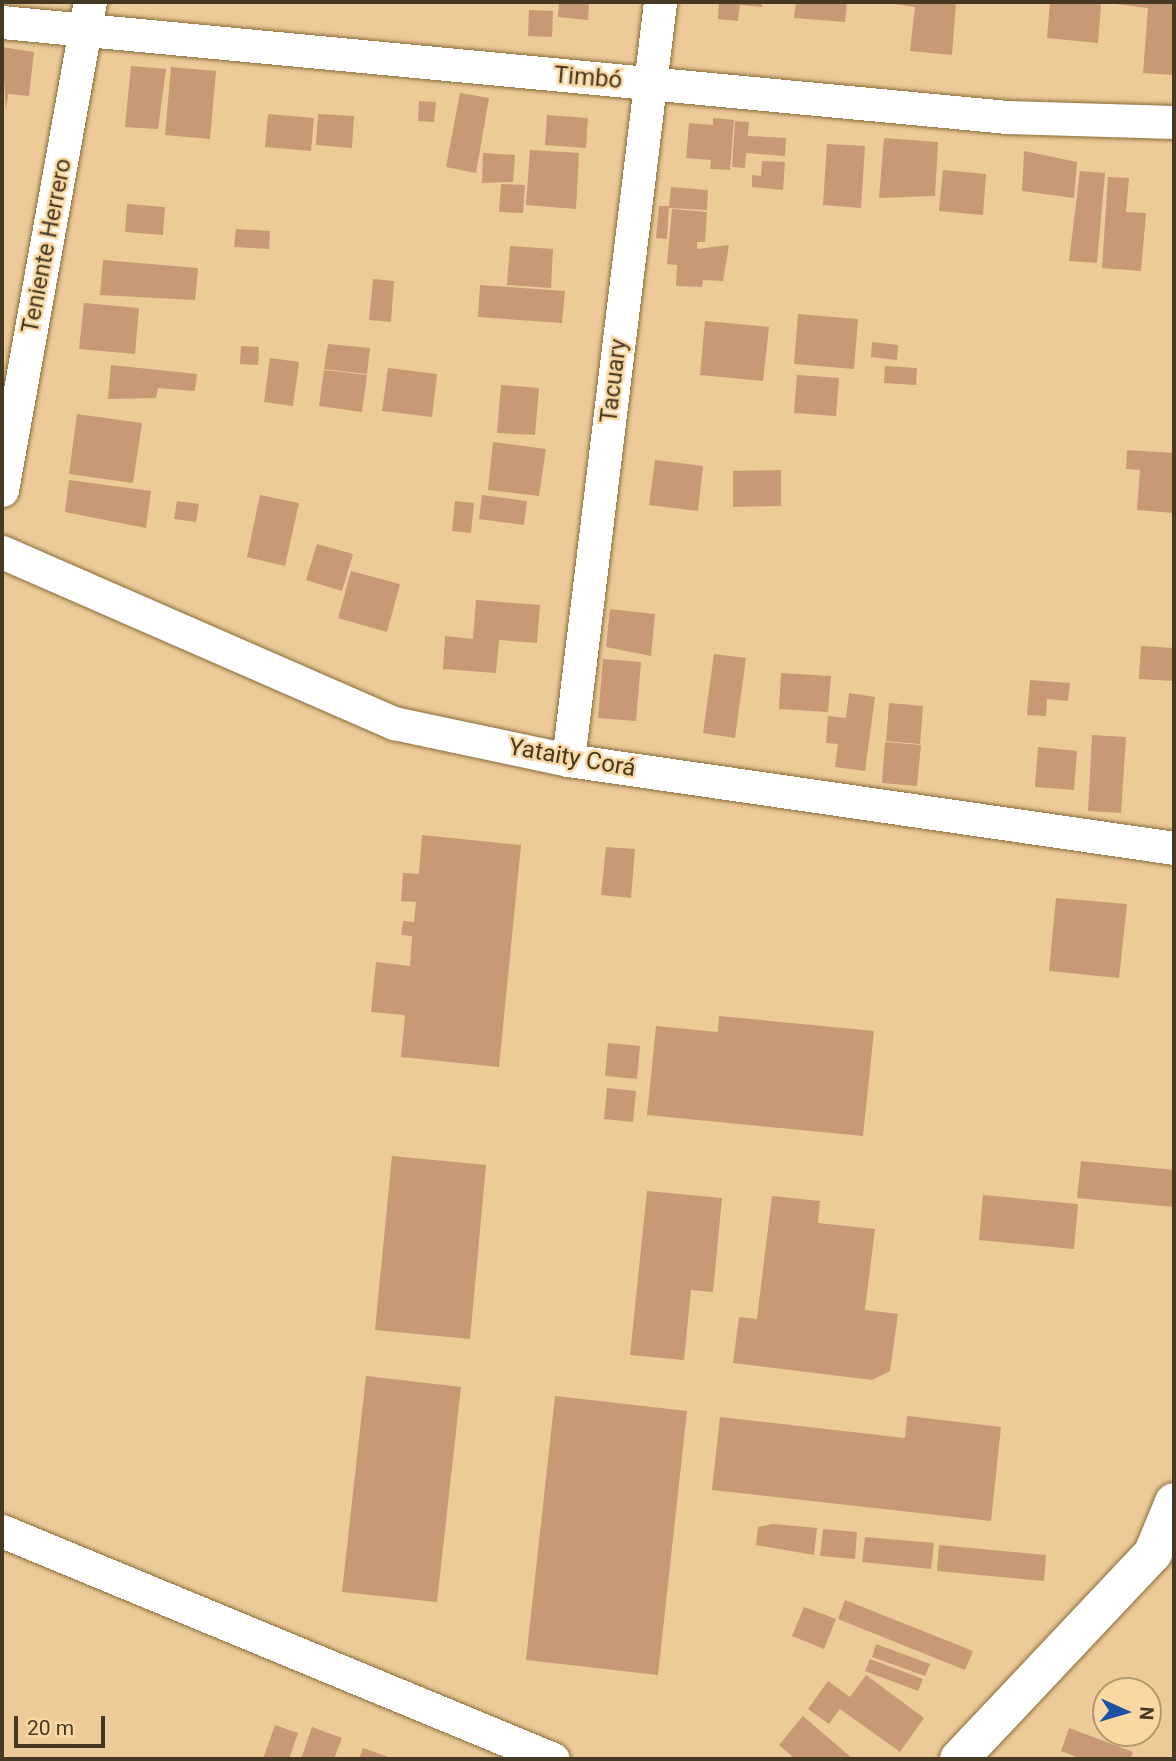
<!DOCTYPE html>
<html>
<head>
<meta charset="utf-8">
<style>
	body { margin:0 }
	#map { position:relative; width:1176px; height:1761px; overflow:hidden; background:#eccb98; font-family:Roboto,sans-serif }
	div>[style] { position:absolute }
	.building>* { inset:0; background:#c89974 }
	.roads { filter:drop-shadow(0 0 2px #886b3a) drop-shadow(0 0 2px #886b3a) }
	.minor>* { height:33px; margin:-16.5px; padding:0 16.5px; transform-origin:16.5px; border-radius:16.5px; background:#fff }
	.tertiary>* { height:38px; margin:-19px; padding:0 19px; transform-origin:19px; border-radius:19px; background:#fff }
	span { translate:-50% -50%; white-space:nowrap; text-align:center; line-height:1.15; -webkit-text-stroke:5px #f9d8a4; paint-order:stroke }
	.street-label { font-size:24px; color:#463924 }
	.frame { position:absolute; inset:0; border:4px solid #463924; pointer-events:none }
	.north { position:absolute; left:1092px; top:1677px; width:70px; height:70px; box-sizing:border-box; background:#f9d8a4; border:2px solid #b19871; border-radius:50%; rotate:94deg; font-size:19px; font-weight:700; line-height:28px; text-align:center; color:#463924 }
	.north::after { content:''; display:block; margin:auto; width:24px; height:32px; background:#1b52a4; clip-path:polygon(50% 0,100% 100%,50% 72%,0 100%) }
	.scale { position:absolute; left:14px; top:1716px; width:91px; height:32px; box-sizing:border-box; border:4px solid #463924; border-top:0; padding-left:9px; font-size:21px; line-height:24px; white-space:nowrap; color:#463924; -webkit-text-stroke:5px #f9d8a4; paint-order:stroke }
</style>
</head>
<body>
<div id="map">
	<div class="building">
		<div style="clip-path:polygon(559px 2px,589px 2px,588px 20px,558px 17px)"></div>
		<div style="clip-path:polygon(719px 2px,762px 2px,762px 7px,740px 5px,738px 21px,718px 19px)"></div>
		<div style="clip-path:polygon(796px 2px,847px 2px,845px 22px,794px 18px)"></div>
		<div style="clip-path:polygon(879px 2px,956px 2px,952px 55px,910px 51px,915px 7px)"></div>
		<div style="clip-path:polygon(1050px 2px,1101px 4px,1098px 43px,1047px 38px)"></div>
		<div style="clip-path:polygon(1174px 2px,1174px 75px,1143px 73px,1148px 8px,1100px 2px)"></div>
		<div style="clip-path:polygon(529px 10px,553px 11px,552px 37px,528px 36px)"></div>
		<div style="clip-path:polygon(2px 47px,34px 52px,29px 96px,8px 94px,6px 110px)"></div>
		<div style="clip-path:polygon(131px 66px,166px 69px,158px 129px,125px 127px)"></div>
		<div style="clip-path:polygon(171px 67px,216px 71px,210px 139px,165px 135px)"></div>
		<div style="clip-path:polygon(460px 93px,489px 98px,476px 173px,446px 167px)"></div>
		<div style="clip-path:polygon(419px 101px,436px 102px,434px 122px,418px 121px)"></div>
		<div style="clip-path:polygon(268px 114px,314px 118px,311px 151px,265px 147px)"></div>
		<div style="clip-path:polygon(318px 114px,354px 116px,352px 148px,316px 145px)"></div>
		<div style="clip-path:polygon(547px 115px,588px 118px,586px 148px,545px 145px)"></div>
		<div style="clip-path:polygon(713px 118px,734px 120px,730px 170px,710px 169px,711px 160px,686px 158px,689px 123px,713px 125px)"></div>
		<div style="clip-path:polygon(735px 121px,749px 122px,748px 136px,786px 138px,785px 156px,746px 153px,745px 168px,732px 167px)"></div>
		<div style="clip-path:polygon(884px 138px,938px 142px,935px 196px,879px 198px)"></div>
		<div style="clip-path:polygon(827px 144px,865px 146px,861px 208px,823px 205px)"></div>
		<div style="clip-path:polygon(530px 150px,579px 153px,576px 209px,526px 205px)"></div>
		<div style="clip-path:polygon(1024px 151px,1077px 162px,1074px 198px,1022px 191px)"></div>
		<div style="clip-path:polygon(483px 153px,515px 155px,513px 182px,482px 183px)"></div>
		<div style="clip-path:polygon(762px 161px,785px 162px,783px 190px,752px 187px,752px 175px,761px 176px)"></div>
		<div style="clip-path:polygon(943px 170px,986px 174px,983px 215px,939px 211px)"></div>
		<div style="clip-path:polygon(1080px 171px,1105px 173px,1097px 263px,1069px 261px)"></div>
		<div style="clip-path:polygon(1108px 177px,1129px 178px,1126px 212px,1146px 213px,1141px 271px,1102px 268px)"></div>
		<div style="clip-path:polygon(501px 184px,525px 185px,523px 213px,499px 212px)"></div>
		<div style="clip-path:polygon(671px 187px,708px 190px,707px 210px,669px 208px)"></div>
		<div style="clip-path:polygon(127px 204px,165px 207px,163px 235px,125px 232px)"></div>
		<div style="clip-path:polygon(659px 206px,669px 206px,667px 239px,656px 238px)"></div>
		<div style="clip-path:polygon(672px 209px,707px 212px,705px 242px,697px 242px,697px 249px,729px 245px,723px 281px,703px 280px,702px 287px,676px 286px,677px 265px,667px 264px)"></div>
		<div style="clip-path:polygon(236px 229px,270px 231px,269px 249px,234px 247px)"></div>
		<div style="clip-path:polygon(510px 246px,553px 249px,551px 288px,507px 285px)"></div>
		<div style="clip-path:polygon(103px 260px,198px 268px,195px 300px,100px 295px)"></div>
		<div style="clip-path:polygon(373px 279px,394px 281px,391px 322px,369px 320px)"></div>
		<div style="clip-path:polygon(480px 285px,565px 291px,562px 323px,478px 317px)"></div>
		<div style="clip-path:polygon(84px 303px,139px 308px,135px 354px,79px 349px)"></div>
		<div style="clip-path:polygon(798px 314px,858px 319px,854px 369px,794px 364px)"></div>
		<div style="clip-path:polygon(705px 321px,769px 327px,763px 381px,700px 375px)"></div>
		<div style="clip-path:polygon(872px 342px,898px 345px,897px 360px,871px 357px)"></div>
		<div style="clip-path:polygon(328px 344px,370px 348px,367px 374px,324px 369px)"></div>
		<div style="clip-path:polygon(241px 346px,259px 347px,258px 365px,240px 364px)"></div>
		<div style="clip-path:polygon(270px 358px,299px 362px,293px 406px,264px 402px)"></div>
		<div style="clip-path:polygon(111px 365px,197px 374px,195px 391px,158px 388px,156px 398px,108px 399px)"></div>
		<div style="clip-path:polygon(885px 366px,917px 368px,916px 385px,884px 383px)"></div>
		<div style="clip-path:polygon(388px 368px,437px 374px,432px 417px,382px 411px)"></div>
		<div style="clip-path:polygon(324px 370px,367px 375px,362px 412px,319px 406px)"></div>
		<div style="clip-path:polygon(797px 375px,839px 378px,836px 416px,794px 413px)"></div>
		<div style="clip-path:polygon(501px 385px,539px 388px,535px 435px,497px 433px)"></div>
		<div style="clip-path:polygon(77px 414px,142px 423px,133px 483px,69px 474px)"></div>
		<div style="clip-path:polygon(493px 442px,546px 449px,539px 496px,488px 490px)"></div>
		<div style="clip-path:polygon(1127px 450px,1174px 453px,1174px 513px,1137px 510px,1140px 470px,1126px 469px)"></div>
		<div style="clip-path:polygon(655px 460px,703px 466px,698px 511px,649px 505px)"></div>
		<div style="clip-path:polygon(781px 470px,781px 506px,733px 507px,733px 471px)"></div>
		<div style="clip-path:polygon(69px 480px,151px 491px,146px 528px,65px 512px)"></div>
		<div style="clip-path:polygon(260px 495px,299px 503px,285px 566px,247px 557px)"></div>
		<div style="clip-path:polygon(482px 495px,527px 501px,524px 525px,479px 519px)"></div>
		<div style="clip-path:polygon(177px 501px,199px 504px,196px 522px,174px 519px)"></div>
		<div style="clip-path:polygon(455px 501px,474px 503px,471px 533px,452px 531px)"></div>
		<div style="clip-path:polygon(317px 544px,353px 554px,342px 591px,306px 580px)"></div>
		<div style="clip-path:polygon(351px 571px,400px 584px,387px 632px,338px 618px)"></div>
		<div style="clip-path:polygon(476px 600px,540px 605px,537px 643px,499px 640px,496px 673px,443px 669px,445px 636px,473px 639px)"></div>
		<div style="clip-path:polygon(610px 609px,655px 614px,651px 656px,606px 647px)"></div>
		<div style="clip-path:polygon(1141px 646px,1174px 648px,1174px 681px,1139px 679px)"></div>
		<div style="clip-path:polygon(714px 654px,746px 658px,735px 738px,703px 733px)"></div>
		<div style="clip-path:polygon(603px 659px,641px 662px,636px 721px,598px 718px)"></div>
		<div style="clip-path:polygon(781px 673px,831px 676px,828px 712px,779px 709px)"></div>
		<div style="clip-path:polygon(1030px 680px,1070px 683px,1068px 701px,1047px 699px,1046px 716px,1027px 715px)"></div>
		<div style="clip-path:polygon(849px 693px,875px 697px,865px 771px,835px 767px,838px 744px,826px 743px,828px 716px,846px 718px)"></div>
		<div style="clip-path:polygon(889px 703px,923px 706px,920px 744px,886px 741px)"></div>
		<div style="clip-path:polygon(1092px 735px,1126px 737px,1121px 813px,1088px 811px)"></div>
		<div style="clip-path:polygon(885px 742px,921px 745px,917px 786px,882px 783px)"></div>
		<div style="clip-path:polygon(1038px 747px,1077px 751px,1074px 790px,1035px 787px)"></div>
		<div style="clip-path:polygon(422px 835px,521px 845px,499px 1067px,401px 1057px,405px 1015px,371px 1012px,376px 962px,410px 966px,412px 936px,401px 935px,403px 921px,414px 922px,416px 902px,401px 901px,403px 873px,419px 874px)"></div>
		<div style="clip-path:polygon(606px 847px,635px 849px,631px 898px,601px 895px)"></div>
		<div style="clip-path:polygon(1056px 898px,1127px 904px,1119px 978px,1049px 971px)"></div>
		<div style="clip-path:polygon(719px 1016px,874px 1031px,863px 1136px,647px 1115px,656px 1026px,718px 1032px)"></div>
		<div style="clip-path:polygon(608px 1043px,640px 1046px,637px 1079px,605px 1076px)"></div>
		<div style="clip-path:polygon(607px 1088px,636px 1091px,633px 1122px,604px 1119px)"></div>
		<div style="clip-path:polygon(392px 1156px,486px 1165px,470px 1339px,375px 1330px)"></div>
		<div style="clip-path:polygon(1081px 1161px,1174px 1170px,1174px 1207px,1077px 1198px)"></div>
		<div style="clip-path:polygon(647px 1191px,722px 1198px,713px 1292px,691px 1290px,684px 1360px,630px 1355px)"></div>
		<div style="clip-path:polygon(983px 1195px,1078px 1204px,1074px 1249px,979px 1240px)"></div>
		<div style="clip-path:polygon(772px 1196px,820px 1201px,818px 1223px,875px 1229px,865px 1310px,898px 1314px,890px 1371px,872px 1380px,733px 1363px,739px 1317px,757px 1319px)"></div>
		<div style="clip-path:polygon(366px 1376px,461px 1387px,437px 1602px,342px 1592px)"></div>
		<div style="clip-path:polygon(555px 1396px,687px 1411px,658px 1675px,526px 1660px)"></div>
		<div style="clip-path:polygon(907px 1416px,1001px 1427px,991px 1521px,712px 1490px,720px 1417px,905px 1438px)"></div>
		<div style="clip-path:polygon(773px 1524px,817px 1528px,814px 1555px,756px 1545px,758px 1527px)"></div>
		<div style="clip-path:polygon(823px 1529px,857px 1532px,855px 1559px,820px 1556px)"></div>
		<div style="clip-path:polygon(865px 1537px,934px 1543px,931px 1569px,862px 1562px)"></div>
		<div style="clip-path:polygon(939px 1545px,1046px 1555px,1044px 1581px,937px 1571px)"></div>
		<div style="clip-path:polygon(845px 1600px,973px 1651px,965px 1670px,838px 1619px)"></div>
		<div style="clip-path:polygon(804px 1607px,836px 1619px,824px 1649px,792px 1636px)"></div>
		<div style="clip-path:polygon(876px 1644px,930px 1664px,925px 1676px,872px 1657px)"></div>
		<div style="clip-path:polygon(870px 1659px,923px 1679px,918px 1691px,865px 1671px)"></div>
		<div style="clip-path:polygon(866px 1675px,924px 1718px,900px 1752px,840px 1709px,829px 1724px,808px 1709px,828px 1681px,850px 1697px)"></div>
		<div style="clip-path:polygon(803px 1716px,853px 1759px,795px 1759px,779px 1745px)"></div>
		<div style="clip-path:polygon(275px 1725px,298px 1733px,289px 1759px,263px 1759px)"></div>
		<div style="clip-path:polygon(312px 1727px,342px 1738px,334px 1759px,301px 1759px)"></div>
		<div style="clip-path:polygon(1069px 1728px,1133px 1752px,1130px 1759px,1082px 1759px,1061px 1751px)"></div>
		<div style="clip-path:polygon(363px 1748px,394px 1759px,359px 1759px)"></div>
	</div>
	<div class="roads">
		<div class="minor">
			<div style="left:2px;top:22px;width:1009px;rotate:5.4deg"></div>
			<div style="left:1007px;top:117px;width:167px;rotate:1.7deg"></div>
			<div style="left:2px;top:490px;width:496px;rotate:-79.8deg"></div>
			<div style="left:2px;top:552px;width:428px;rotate:23.6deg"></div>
			<div style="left:394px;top:723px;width:178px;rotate:12deg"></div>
			<div style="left:568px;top:760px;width:612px;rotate:8.26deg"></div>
			<div style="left:568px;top:760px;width:764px;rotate:-83.08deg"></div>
			<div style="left:2px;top:1531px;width:596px;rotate:22.48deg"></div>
		</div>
		<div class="tertiary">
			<div style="left:959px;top:1759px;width:283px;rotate:-46.7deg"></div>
			<div style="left:1153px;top:1553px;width:55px;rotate:-67.6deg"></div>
		</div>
	</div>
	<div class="street-label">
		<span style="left:588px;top:78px;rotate:5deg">Timbó</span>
		<span style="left:47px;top:246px;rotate:-79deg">Teniente Herrero</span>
		<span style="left:614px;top:381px;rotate:-83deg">Tacuary</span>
		<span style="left:572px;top:758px;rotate:10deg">Yataity Corá</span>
	</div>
	<div class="frame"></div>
	<div class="north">N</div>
	<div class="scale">20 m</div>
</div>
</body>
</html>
